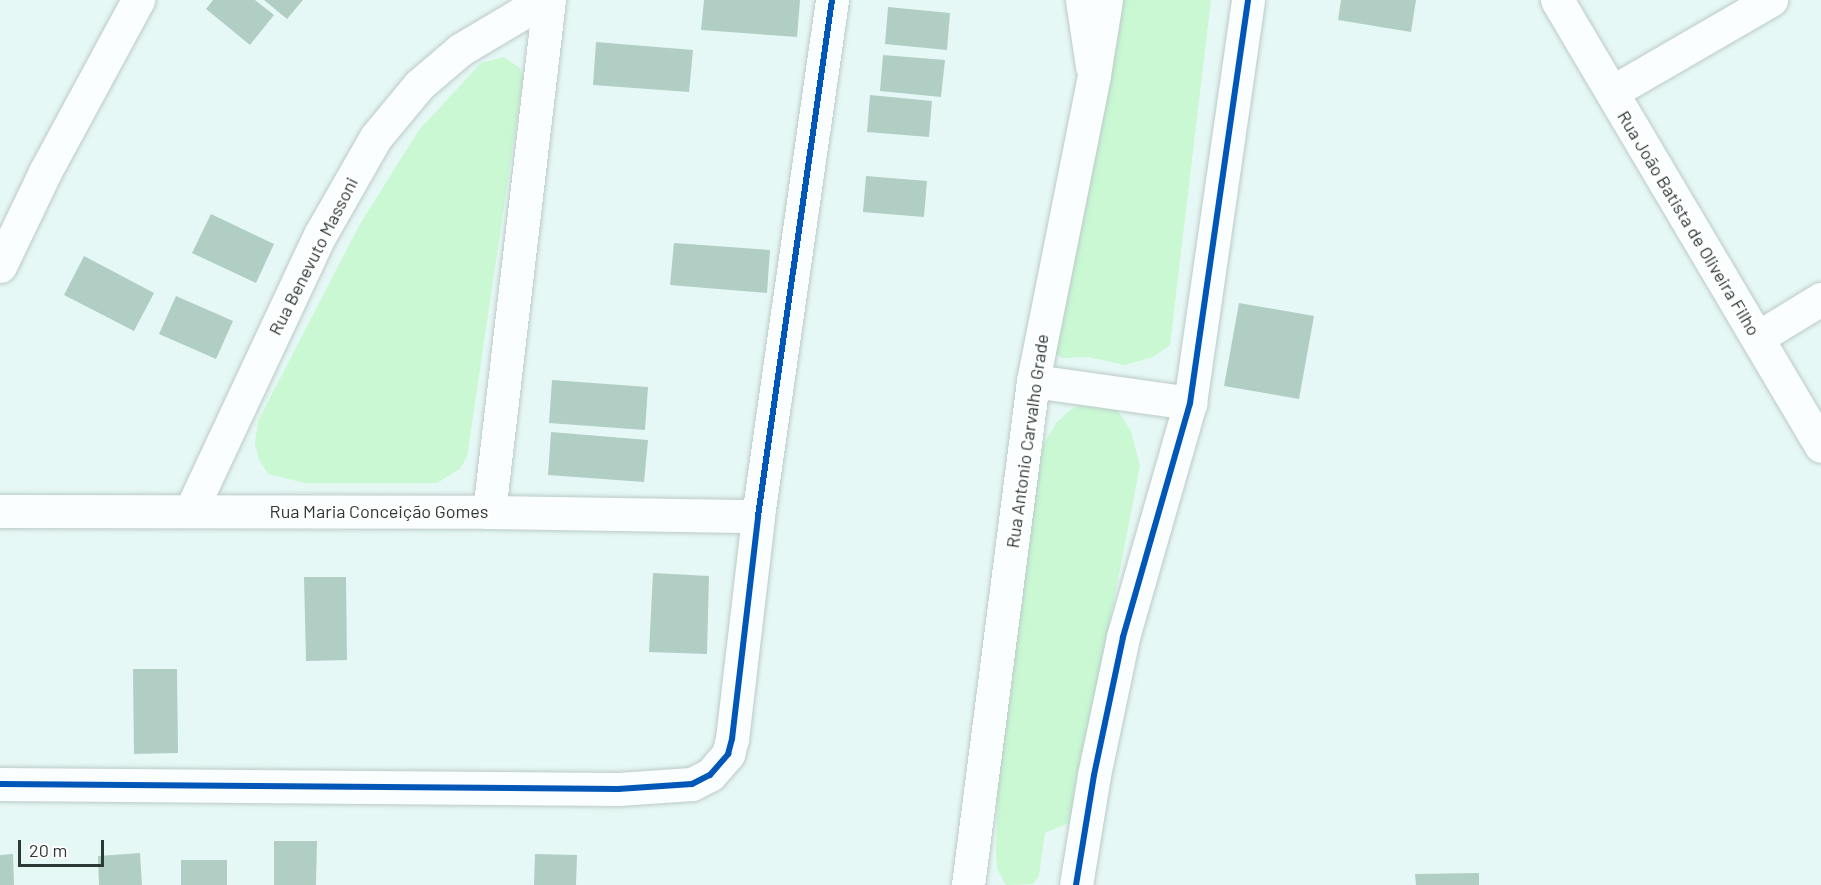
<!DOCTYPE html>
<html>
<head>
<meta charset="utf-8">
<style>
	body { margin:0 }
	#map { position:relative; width:1821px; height:885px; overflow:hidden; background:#e6f8f5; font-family:Barlow,sans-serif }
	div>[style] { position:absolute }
	.green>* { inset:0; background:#c9f8d3 }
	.building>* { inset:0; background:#b0cec4 }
	.roads { filter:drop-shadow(0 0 2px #bccac8) drop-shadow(0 0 2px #bccac8) }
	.minor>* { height:33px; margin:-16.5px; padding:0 16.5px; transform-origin:16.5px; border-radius:16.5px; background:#fbfefe }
	.major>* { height:33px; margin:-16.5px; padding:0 16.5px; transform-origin:16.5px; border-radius:16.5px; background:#fbfefe }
	.cycleway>* { height:6px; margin:-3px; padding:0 3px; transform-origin:3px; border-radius:3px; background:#0057b8 }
	span { translate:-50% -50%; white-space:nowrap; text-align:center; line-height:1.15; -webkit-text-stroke:6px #fff; paint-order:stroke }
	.street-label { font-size:18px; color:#2c3937 }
	.scale { position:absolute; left:18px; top:840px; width:86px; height:27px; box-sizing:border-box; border:3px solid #2c3937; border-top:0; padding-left:8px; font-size:18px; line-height:21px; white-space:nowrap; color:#2c3937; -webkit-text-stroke:4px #fff; paint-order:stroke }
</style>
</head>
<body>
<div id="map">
	<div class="green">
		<div style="clip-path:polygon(1113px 0,1211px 0,1170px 345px,1153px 357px,1125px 365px,1088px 357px,1062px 358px,1055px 353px)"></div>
		<div style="clip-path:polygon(504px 57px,520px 68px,523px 78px,467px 457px,460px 469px,437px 483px,305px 483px,268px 474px,259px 460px,255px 444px,258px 421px,360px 224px,419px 130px,481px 63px)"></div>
		<div style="clip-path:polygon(1082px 404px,1097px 404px,1118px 411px,1131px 431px,1140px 466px,1071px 822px,1045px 833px,1039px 876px,1033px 884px,1006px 885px,997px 869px,996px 851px,999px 732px,1029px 485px,1042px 447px,1056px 423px,1070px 410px)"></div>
	</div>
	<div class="building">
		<div style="clip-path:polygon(213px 0,255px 0,274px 15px,250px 45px,206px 9px)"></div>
		<div style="clip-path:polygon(264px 0,303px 0,287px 19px)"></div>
		<div style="clip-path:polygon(704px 0,800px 0,797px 37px,701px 30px)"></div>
		<div style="clip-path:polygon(1341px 0,1416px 0,1411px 32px,1338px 20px)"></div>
		<div style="clip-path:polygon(888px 7px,950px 13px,947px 50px,885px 44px)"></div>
		<div style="clip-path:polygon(596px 42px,693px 50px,689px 92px,593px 85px)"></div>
		<div style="clip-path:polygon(883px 55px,945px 60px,941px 97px,880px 91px)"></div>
		<div style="clip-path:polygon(870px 95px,932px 101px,929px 137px,867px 132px)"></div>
		<div style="clip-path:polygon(866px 176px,927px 181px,924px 217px,863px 212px)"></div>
		<div style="clip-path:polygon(211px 214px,274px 244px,256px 283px,192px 253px)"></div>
		<div style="clip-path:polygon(674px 243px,770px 250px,767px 293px,670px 285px)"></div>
		<div style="clip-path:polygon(84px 256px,154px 293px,134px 331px,64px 295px)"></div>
		<div style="clip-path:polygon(176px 296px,233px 321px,216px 359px,159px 334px)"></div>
		<div style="clip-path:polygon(1239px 303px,1314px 316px,1299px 399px,1224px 386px)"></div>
		<div style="clip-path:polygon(552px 380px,648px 387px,645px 430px,549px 423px)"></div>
		<div style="clip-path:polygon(551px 432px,648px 440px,644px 482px,548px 475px)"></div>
		<div style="clip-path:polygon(653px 573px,709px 576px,707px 654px,649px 652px)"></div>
		<div style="clip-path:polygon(304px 577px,346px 577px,347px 660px,306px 661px)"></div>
		<div style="clip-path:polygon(133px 669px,177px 669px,178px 753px,134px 754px)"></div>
		<div style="clip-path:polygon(274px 841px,317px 841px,316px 885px,274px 885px)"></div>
		<div style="clip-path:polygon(140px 853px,142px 885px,99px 885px,98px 856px)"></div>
		<div style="clip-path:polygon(13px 854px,14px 885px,0 885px,0 855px)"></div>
		<div style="clip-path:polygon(535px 854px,577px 855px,576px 885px,534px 885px)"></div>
		<div style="clip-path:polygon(181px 860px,227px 860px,227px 885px,181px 885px)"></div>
		<div style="clip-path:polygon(1479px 873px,1479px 885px,1416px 885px,1415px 874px)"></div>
	</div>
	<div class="roads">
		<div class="minor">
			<div style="left:1082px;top:0;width:67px;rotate:81.4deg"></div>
			<div style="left:1557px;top:0;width:518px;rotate:59.38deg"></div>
			<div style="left:1612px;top:92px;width:184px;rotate:-30.1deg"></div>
			<div style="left:0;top:266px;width:104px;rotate:-64.4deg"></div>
			<div style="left:45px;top:172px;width:196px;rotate:-61.6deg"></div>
			<div style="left:1757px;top:338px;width:75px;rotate:-31.4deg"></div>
			<div style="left:191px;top:510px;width:304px;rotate:-64.9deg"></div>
			<div style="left:320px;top:235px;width:113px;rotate:-60.3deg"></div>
			<div style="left:376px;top:137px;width:67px;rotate:-50.4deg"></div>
			<div style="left:419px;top:85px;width:54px;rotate:-40.5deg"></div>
			<div style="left:460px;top:50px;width:98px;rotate:-30.8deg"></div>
			<div style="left:0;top:511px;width:489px;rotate:0.1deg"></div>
			<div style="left:489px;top:512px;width:269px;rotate:0.9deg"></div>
			<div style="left:489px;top:512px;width:516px;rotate:-83.32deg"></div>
			<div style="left:0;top:784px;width:618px;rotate:0.46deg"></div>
			<div style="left:618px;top:789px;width:74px;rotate:-3.9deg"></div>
			<div style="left:692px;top:784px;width:20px;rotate:-27deg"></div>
			<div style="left:710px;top:775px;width:28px;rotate:-49deg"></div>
			<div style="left:728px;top:754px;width:16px;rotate:-75deg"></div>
			<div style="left:732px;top:739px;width:225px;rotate:-83.3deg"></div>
			<div style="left:758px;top:516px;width:521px;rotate:-81.84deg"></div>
			<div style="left:1076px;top:885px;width:111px;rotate:-80.7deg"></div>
			<div style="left:1094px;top:775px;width:141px;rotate:-78.1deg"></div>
			<div style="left:1123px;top:637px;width:243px;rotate:-74deg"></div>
			<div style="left:1190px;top:403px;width:407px;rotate:-81.8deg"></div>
		</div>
		<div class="major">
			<div style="left:1033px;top:381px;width:159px;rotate:8deg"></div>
			<div style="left:968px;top:885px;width:508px;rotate:-82.65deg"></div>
			<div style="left:1033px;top:381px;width:312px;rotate:-78.7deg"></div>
			<div style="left:1094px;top:75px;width:76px;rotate:-80.9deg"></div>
		</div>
	</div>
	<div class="cycleway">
		<div style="left:0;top:784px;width:618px;rotate:0.46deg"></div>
		<div style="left:618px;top:789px;width:74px;rotate:-3.9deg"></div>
		<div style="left:692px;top:784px;width:20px;rotate:-27deg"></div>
		<div style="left:710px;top:775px;width:28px;rotate:-49deg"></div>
		<div style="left:728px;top:754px;width:16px;rotate:-75deg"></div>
		<div style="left:732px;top:739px;width:225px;rotate:-83.3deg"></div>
		<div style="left:758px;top:516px;width:521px;rotate:-81.84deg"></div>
		<div style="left:1076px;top:885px;width:111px;rotate:-80.7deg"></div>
		<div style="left:1094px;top:775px;width:141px;rotate:-78.1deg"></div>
		<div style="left:1123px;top:637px;width:243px;rotate:-74deg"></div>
		<div style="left:1190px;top:403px;width:407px;rotate:-81.8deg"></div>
	</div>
	<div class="street-label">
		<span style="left:1689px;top:223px;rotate:59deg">Rua João Batista de Oliveira Filho</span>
		<span style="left:313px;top:256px;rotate:-63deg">Rua Benevuto Massoni</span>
		<span style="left:1027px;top:441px;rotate:-82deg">Rua Antonio Carvalho Grade</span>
		<span style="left:379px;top:511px">Rua Maria Conceição Gomes</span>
	</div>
	<div class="scale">20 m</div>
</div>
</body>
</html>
